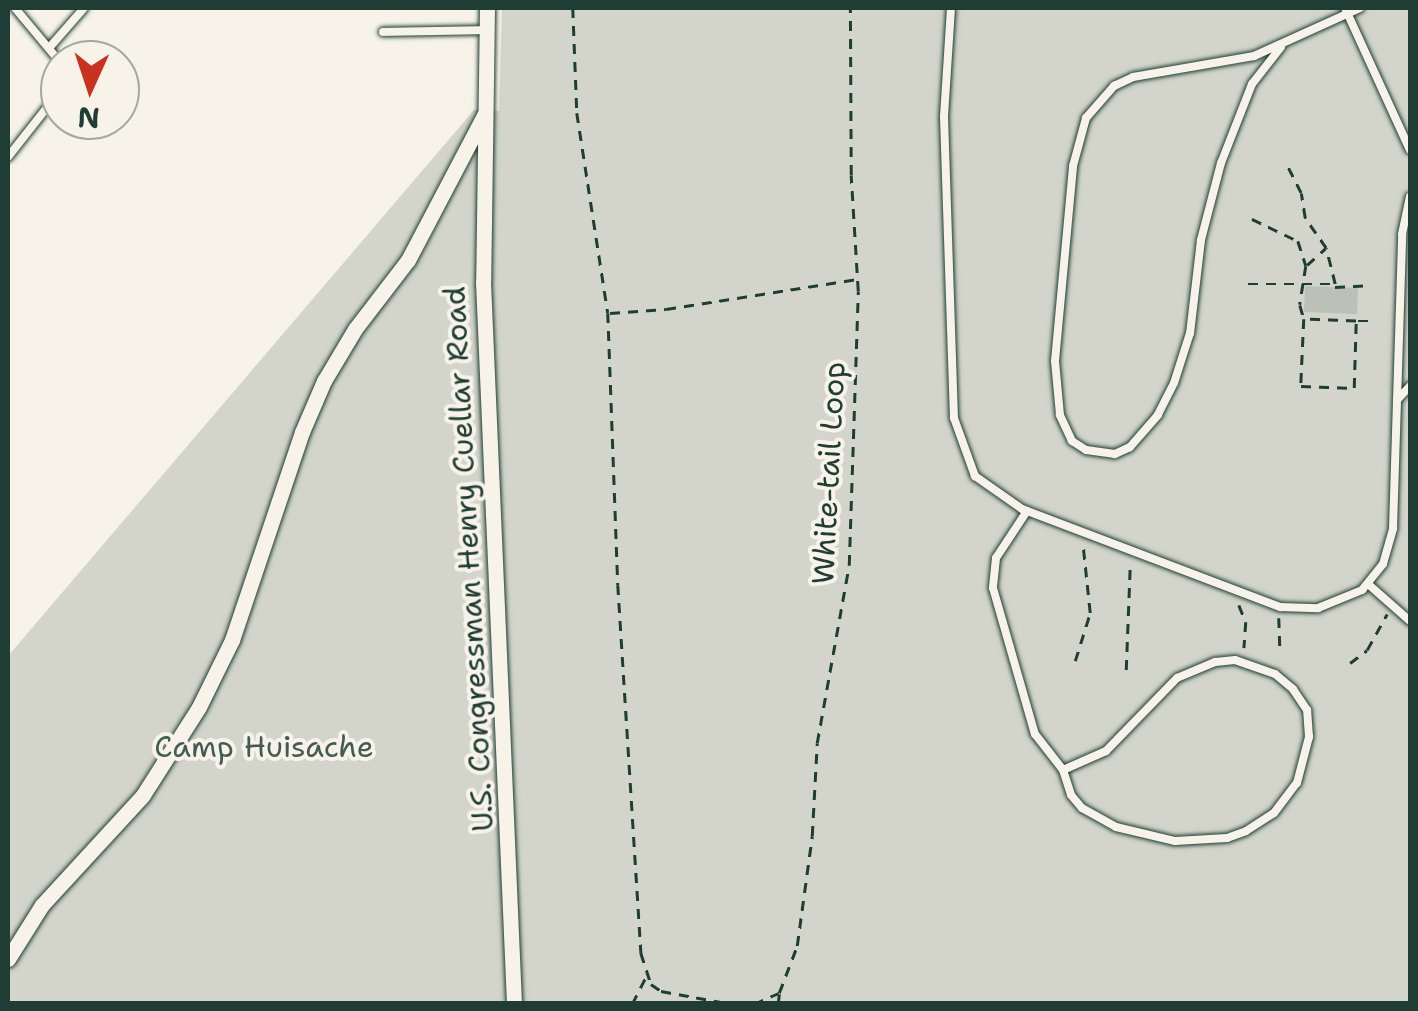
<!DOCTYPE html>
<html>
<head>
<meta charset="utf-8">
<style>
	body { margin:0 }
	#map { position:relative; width:1418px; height:1011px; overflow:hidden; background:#f7f3e8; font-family:"Shantell Sans",sans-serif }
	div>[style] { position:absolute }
	.green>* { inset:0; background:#d3d5ca }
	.building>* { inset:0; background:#bbc1b6 }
	.path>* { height:2.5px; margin-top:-1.25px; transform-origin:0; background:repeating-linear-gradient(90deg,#1f3d34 0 10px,transparent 0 18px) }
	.roads { filter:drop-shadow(0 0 2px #1f3d34) drop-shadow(0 0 2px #1f3d34) }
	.service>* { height:8px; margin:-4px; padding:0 4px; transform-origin:4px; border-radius:4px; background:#f7f3e8 }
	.minor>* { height:15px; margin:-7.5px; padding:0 7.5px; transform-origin:7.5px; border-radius:7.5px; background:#f7f3e8 }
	span { translate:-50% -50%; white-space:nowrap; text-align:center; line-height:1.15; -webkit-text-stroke:8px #f7f3e8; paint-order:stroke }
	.street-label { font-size:30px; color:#1f3d34 }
	.park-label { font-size:30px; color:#435b52 }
	.frame { position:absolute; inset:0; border:10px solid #1f3d34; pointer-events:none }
	.north { position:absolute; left:40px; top:40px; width:100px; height:100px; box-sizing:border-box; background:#f7f3e8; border:2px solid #a1aaa0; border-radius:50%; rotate:183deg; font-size:28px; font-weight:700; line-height:40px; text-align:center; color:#1f3d34 }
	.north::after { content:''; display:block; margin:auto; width:35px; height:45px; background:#c8321e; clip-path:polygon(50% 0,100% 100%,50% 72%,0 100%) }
</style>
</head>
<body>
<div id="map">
	<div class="green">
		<div style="clip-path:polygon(502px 8px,1410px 8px,1410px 1003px,8px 1004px,8px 656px,474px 110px,499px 111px)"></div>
	</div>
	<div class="building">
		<div style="clip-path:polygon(1305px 286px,1358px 288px,1357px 314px,1304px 312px)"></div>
	</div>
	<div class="path">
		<div style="left:573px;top:8px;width:105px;rotate:87.8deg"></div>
		<div style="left:577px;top:113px;width:202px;rotate:81.2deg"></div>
		<div style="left:608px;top:313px;width:272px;rotate:87.9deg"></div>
		<div style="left:618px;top:585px;width:369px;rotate:86.4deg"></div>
		<div style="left:641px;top:953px;width:33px;rotate:72deg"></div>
		<div style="left:651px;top:984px;width:12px;rotate:35deg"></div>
		<div style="left:661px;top:991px;width:72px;rotate:10.4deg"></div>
		<div style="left:1252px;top:219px;width:51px;rotate:25.6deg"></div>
		<div style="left:1298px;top:241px;width:26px;rotate:72deg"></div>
		<div style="left:1306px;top:266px;width:39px;rotate:99deg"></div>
		<div style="left:1300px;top:305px;width:15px;rotate:74deg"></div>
		<div style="left:1304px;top:319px;width:67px;rotate:92.6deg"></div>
		<div style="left:1301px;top:386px;width:53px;rotate:2.2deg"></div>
		<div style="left:1354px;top:388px;width:67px;rotate:-88.3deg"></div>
		<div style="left:1356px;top:321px;width:52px;rotate:-177.8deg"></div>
		<div style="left:1307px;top:265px;width:25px;rotate:-42deg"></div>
		<div style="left:1248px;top:284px;width:87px"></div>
		<div style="left:1335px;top:284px;width:37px;rotate:-104deg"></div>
		<div style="left:1326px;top:248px;width:37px;rotate:-125deg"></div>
		<div style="left:1305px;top:218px;width:25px;rotate:-99deg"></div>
		<div style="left:1301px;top:193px;width:31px;rotate:-117deg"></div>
		<div style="left:1335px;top:287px;width:34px;rotate:-3deg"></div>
		<div style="left:610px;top:313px;width:56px;rotate:-4.1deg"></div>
		<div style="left:666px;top:309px;width:194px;rotate:-8.9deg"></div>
		<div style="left:1358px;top:321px;width:10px"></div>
		<div style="left:1410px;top:598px;width:4px;rotate:90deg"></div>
		<div style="left:1239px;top:605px;width:18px;rotate:68deg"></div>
		<div style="left:1246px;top:622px;width:26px;rotate:94deg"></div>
		<div style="left:1279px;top:618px;width:32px;rotate:88deg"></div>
		<div style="left:1075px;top:661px;width:50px;rotate:-72.6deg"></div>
		<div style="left:1090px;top:613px;width:67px;rotate:-96deg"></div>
		<div style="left:1350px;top:663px;width:21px;rotate:-37deg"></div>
		<div style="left:1367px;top:650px;width:41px;rotate:-60.9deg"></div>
		<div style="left:1126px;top:670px;width:104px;rotate:-87.8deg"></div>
		<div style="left:632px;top:1004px;width:34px;rotate:-63deg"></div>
		<div style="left:754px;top:1004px;width:27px;rotate:-24deg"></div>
		<div style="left:779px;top:993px;width:50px;rotate:-69deg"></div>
		<div style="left:797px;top:946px;width:111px;rotate:-82.2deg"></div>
		<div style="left:812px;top:836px;width:93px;rotate:-86.9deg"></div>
		<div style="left:817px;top:743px;width:181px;rotate:-79.8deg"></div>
		<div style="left:849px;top:565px;width:274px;rotate:-88.1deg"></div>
		<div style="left:858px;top:291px;width:116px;rotate:-93.5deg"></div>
		<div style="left:851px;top:175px;width:167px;rotate:-90.3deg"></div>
		<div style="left:778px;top:1004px;width:10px;rotate:-84deg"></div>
	</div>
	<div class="roads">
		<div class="service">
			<div style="left:15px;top:8px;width:70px;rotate:50.2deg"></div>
			<div style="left:951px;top:8px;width:109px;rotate:93.7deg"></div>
			<div style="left:944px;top:117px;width:301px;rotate:88.1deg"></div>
			<div style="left:954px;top:418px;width:62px;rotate:70.1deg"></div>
			<div style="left:975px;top:476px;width:57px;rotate:35.1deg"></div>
			<div style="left:1022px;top:509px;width:276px;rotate:20.8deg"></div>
			<div style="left:1280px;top:607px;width:38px;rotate:2deg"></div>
			<div style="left:1318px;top:608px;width:48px;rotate:-22.2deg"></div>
			<div style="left:1362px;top:590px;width:33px;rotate:-51deg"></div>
			<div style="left:1383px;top:564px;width:37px;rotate:-74deg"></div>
			<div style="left:1393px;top:528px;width:294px;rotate:-88.2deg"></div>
			<div style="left:1402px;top:234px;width:38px;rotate:-78deg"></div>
			<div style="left:1345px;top:8px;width:156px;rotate:65.4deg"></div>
			<div style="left:383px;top:32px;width:104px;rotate:-1.1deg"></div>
			<div style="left:1281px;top:47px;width:47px;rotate:128.1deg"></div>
			<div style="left:1252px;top:84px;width:85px;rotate:111.4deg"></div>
			<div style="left:1221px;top:163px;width:80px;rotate:104.6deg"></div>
			<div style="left:1201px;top:240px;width:94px;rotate:96.7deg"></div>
			<div style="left:1190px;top:333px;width:52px;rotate:107.7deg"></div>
			<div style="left:1174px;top:383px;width:36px;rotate:117deg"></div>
			<div style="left:1158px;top:415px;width:43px;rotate:131.2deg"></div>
			<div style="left:1130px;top:447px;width:17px;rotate:155deg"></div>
			<div style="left:1115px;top:454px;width:29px;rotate:-172deg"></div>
			<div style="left:1086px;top:450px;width:17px;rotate:-147deg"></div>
			<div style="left:1072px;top:441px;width:29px;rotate:-115deg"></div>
			<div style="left:1060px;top:415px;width:54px;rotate:-95.3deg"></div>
			<div style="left:1055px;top:361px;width:196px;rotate:-84.7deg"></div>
			<div style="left:1073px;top:166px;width:50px;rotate:-74.8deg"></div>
			<div style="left:1086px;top:118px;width:43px;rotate:-48.8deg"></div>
			<div style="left:1114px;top:86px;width:21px;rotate:-25deg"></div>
			<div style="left:1133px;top:77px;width:123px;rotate:-9.8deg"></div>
			<div style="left:1254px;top:56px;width:116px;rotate:-24.4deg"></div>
			<div style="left:49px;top:48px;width:53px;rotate:-48.8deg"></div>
			<div style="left:8px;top:157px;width:84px;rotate:-51.8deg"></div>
			<div style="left:1397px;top:400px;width:19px;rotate:-47deg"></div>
			<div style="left:1027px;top:511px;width:56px;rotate:123.4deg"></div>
			<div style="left:996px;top:558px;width:30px;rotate:96deg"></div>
			<div style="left:993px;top:588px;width:152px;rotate:74deg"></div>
			<div style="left:1035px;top:734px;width:46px;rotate:52.1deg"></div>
			<div style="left:1063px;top:770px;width:26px;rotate:72deg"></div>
			<div style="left:1071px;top:795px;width:17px;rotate:50deg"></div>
			<div style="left:1082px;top:808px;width:39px;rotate:29deg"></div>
			<div style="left:1116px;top:827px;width:61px;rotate:13.3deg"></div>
			<div style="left:1175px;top:841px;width:52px;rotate:-3.3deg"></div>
			<div style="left:1227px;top:838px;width:20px;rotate:-20deg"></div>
			<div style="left:1246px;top:831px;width:33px;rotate:-33deg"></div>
			<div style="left:1274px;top:813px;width:38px;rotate:-53deg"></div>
			<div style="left:1297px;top:783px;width:48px;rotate:-75.4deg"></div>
			<div style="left:1309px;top:737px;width:27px;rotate:-94deg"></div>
			<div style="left:1307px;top:710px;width:25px;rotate:-124deg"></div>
			<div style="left:1293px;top:689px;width:23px;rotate:-140deg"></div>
			<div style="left:1275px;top:674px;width:42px;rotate:-160.7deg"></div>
			<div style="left:1235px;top:660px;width:20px;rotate:174deg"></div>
			<div style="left:1215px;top:662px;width:41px;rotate:157.2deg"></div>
			<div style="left:1177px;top:678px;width:102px;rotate:134.2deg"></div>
			<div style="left:1106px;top:751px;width:47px;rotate:156.2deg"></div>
			<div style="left:1368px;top:584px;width:56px;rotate:41.4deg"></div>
		</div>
		<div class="minor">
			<div style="left:487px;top:8px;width:274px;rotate:90.8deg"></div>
			<div style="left:483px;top:282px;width:723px;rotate:87.54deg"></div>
			<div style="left:8px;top:959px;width:64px;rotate:-57.8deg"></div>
			<div style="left:42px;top:905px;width:149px;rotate:-47.4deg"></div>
			<div style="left:143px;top:795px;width:104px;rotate:-57.5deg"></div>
			<div style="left:199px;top:707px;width:75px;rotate:-63.8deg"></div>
			<div style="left:232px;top:640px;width:219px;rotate:-71.4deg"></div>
			<div style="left:302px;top:432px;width:56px;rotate:-66.7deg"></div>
			<div style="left:324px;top:381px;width:61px;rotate:-59.2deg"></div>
			<div style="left:355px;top:329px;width:87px;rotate:-52.5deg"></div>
			<div style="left:408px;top:260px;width:164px;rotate:-62.3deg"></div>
		</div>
	</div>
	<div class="street-label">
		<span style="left:829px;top:473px;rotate:-87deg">White-tail Loop</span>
		<span style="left:469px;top:559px;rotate:-93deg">U.S. Congressman Henry Cuellar Road</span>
	</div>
	<div class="park-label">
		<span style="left:264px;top:747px">Camp Huisache</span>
	</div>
	<div class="frame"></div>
	<div class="north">N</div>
</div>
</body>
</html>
